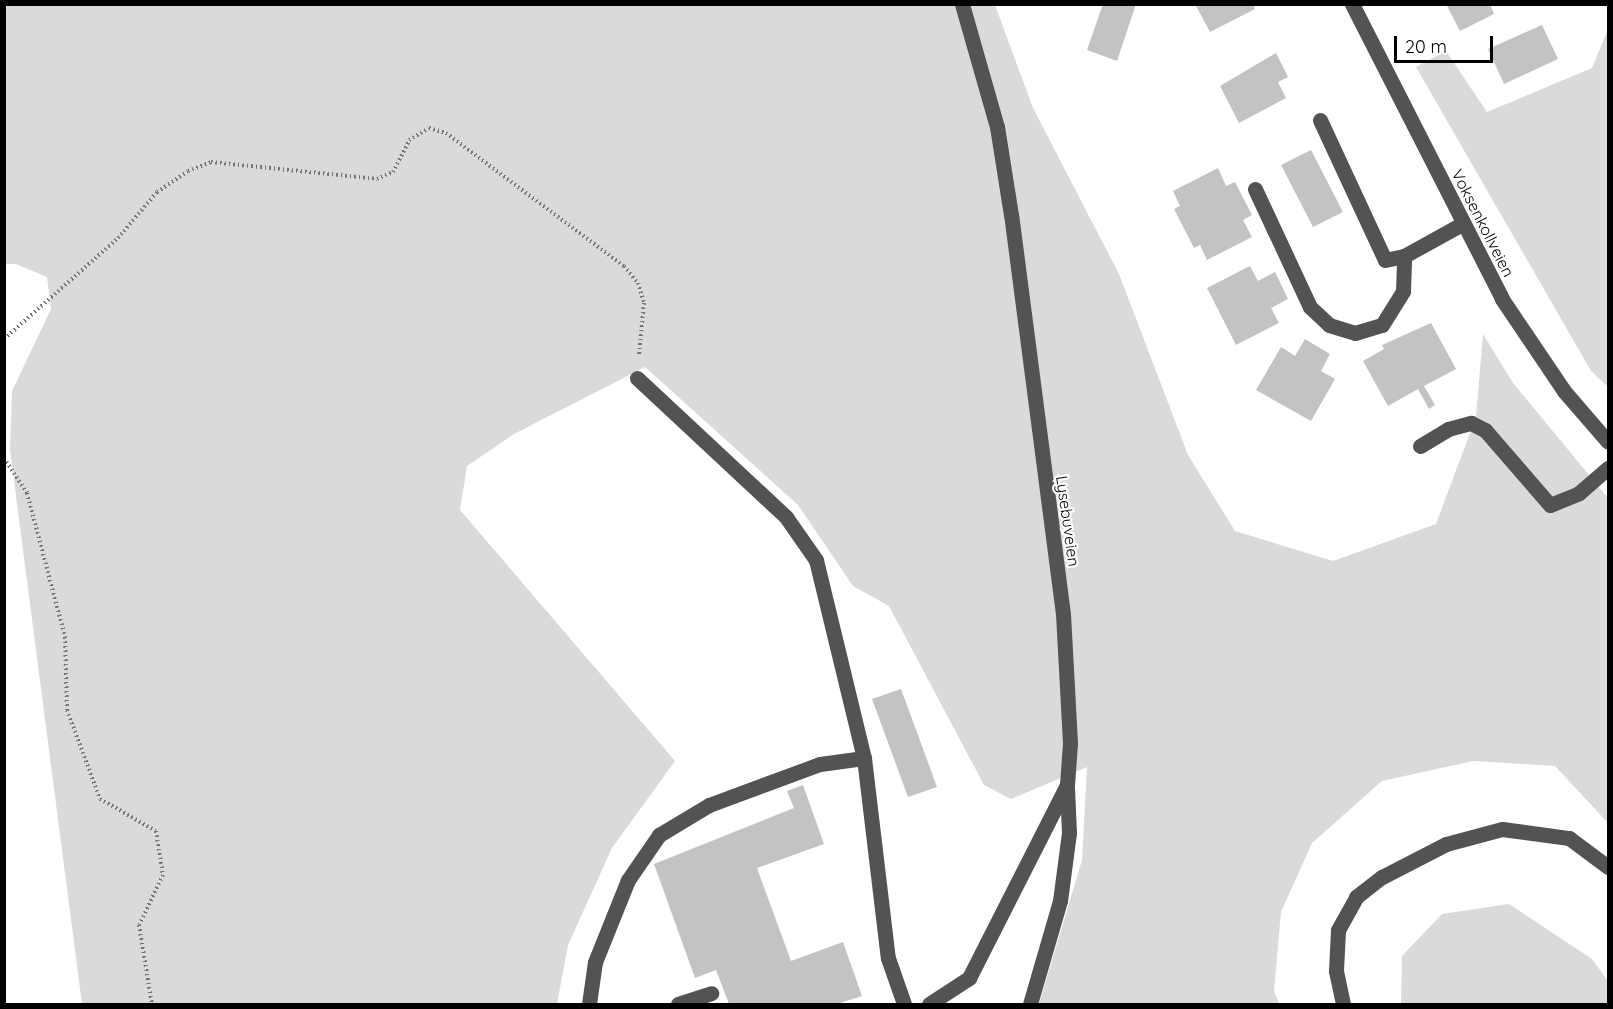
<!DOCTYPE html>
<html>
<head>
<meta charset="utf-8">
<style>
	body { margin:0 }
	#map { position:relative; width:1613px; height:1009px; overflow:hidden; background:#fff; font-family:Quicksand,sans-serif }
	div>[style] { position:absolute }
	.green>* { inset:0; background:#dadada }
	.building>* { inset:0; background:#c3c3c3 }
	.path>* { height:4px; margin-top:-2px; transform-origin:0; background:repeating-linear-gradient(90deg,#757575 0 1.5px,transparent 0 4.5px) }
	.minor>* { height:15px; margin:-7.5px; padding:0 7.5px; transform-origin:7.5px; border-radius:7.5px; background:#535353 }
	span { translate:-50% -50%; white-space:nowrap; text-align:center; line-height:1.15; -webkit-text-stroke:4.5px #fff; paint-order:stroke }
	.street-label { font-size:16px; color:#000 }
	.frame { position:absolute; inset:0; border:6px solid #000; pointer-events:none }
	.scale { position:absolute; left:1394px; top:36px; width:99px; height:27px; box-sizing:border-box; border:3px solid #000; border-top:0; padding-left:8px; font-size:18px; line-height:21px; white-space:nowrap; color:#000; -webkit-text-stroke:4px #fff; paint-order:stroke }
</style>
</head>
<body>
<div id="map">
	<div class="green">
		<div style="clip-path:polygon(5px 5px,995px 5px,1033px 108px,1119px 274px,1188px 455px,1235px 531px,1333px 561px,1436px 524px,1476px 417px,1483px 334px,1513px 383px,1608px 498px,1608px 823px,1555px 766px,1473px 761px,1382px 781px,1312px 843px,1281px 912px,1274px 991px,1279px 1004px,1039px 1004px,1082px 860px,1087px 767px,1011px 799px,984px 785px,889px 606px,853px 586px,798px 505px,645px 367px,514px 434px,467px 466px,460px 510px,675px 761px,612px 848px,568px 945px,557px 1004px,82px 1004px,10px 450px,12px 391px,51px 309px,47px 277px,16px 264px,5px 264px)"></div>
		<div style="clip-path:polygon(1608px 29px,1608px 387px,1591px 371px,1416px 67px,1446px 51px,1487px 112px,1592px 68px)"></div>
		<div style="clip-path:polygon(1509px 904px,1592px 959px,1608px 981px,1608px 1004px,1401px 1004px,1402px 956px,1442px 914px)"></div>
	</div>
	<div class="building">
		<div style="clip-path:polygon(1103px 4px,1136px 4px,1117px 61px,1087px 50px)"></div>
		<div style="clip-path:polygon(1195px 4px,1253px 4px,1255px 9px,1210px 32px)"></div>
		<div style="clip-path:polygon(1446px 4px,1490px 4px,1494px 14px,1460px 31px)"></div>
		<div style="clip-path:polygon(1542px 25px,1558px 59px,1504px 84px,1488px 49px)"></div>
		<div style="clip-path:polygon(1276px 53px,1288px 77px,1278px 82px,1286px 98px,1239px 123px,1220px 86px)"></div>
		<div style="clip-path:polygon(1311px 150px,1343px 212px,1313px 227px,1281px 165px)"></div>
		<div style="clip-path:polygon(1218px 168px,1226px 186px,1235px 182px,1252px 215px,1243px 220px,1252px 237px,1207px 260px,1200px 245px,1194px 248px,1174px 209px,1180px 206px,1173px 191px)"></div>
		<div style="clip-path:polygon(1250px 266px,1258px 281px,1275px 272px,1288px 299px,1271px 308px,1279px 323px,1236px 345px,1207px 288px)"></div>
		<div style="clip-path:polygon(1431px 323px,1456px 369px,1424px 386px,1435px 405px,1429px 409px,1418px 389px,1388px 406px,1363px 361px,1384px 349px,1382px 345px)"></div>
		<div style="clip-path:polygon(1305px 339px,1330px 354px,1321px 371px,1335px 379px,1311px 421px,1256px 390px,1281px 347px,1295px 356px)"></div>
		<div style="clip-path:polygon(901px 689px,937px 787px,908px 797px,872px 699px)"></div>
		<div style="clip-path:polygon(803px 785px,824px 844px,757px 868px,791px 961px,843px 942px,862px 996px,837px 1004px,729px 1004px,716px 970px,695px 978px,654px 864px,794px 808px,787px 791px)"></div>
	</div>
	<div class="path">
		<div style="left:4px;top:339px;width:152px;rotate:-41.5deg"></div>
		<div style="left:118px;top:238px;width:60px;rotate:-49.7deg"></div>
		<div style="left:157px;top:192px;width:37px;rotate:-34deg"></div>
		<div style="left:188px;top:171px;width:25px;rotate:-21deg"></div>
		<div style="left:211px;top:162px;width:167px;rotate:5.8deg"></div>
		<div style="left:377px;top:179px;width:17px;rotate:-24deg"></div>
		<div style="left:393px;top:172px;width:36px;rotate:-63deg"></div>
		<div style="left:409px;top:140px;width:23px;rotate:-31deg"></div>
		<div style="left:429px;top:128px;width:18px;rotate:16deg"></div>
		<div style="left:446px;top:133px;width:222px;rotate:36.8deg"></div>
		<div style="left:624px;top:266px;width:22px;rotate:51deg"></div>
		<div style="left:638px;top:283px;width:21px;rotate:73deg"></div>
		<div style="left:644px;top:303px;width:52px;rotate:95.5deg"></div>
		<div style="left:4px;top:458px;width:42px;rotate:56.7deg"></div>
		<div style="left:27px;top:493px;width:149px;rotate:75.2deg"></div>
		<div style="left:65px;top:637px;width:73px;rotate:88.4deg"></div>
		<div style="left:67px;top:710px;width:95px;rotate:69.7deg"></div>
		<div style="left:100px;top:799px;width:64px;rotate:29.7deg"></div>
		<div style="left:156px;top:831px;width:45px;rotate:81deg"></div>
		<div style="left:163px;top:875px;width:55px;rotate:115.6deg"></div>
		<div style="left:139px;top:925px;width:80px;rotate:80.7deg"></div>
	</div>
	<div class="minor">
		<div style="left:1352px;top:4px;width:331px;rotate:63deg"></div>
		<div style="left:1502px;top:299px;width:111px;rotate:56deg"></div>
		<div style="left:1564px;top:391px;width:67px;rotate:49.2deg"></div>
		<div style="left:1320px;top:120px;width:154px;rotate:65.1deg"></div>
		<div style="left:1385px;top:260px;width:19px;rotate:-12deg"></div>
		<div style="left:1404px;top:256px;width:66px;rotate:-28.9deg"></div>
		<div style="left:1255px;top:189px;width:130px;rotate:65deg"></div>
		<div style="left:1310px;top:307px;width:26px;rotate:43deg"></div>
		<div style="left:1329px;top:325px;width:27px;rotate:17deg"></div>
		<div style="left:1355px;top:333px;width:28px;rotate:-17deg"></div>
		<div style="left:1382px;top:325px;width:40px;rotate:-58deg"></div>
		<div style="left:1403px;top:291px;width:35px;rotate:-88deg"></div>
		<div style="left:637px;top:378px;width:204px;rotate:43deg"></div>
		<div style="left:786px;top:517px;width:52px;rotate:55.1deg"></div>
		<div style="left:816px;top:560px;width:204px;rotate:76.4deg"></div>
		<div style="left:864px;top:758px;width:201px;rotate:83.2deg"></div>
		<div style="left:888px;top:958px;width:49px;rotate:70.8deg"></div>
		<div style="left:1420px;top:446px;width:33px;rotate:-31deg"></div>
		<div style="left:1448px;top:429px;width:24px;rotate:-15deg"></div>
		<div style="left:1471px;top:423px;width:16px;rotate:27deg"></div>
		<div style="left:1485px;top:430px;width:99px;rotate:49.1deg"></div>
		<div style="left:1550px;top:505px;width:31px;rotate:-22deg"></div>
		<div style="left:1579px;top:493px;width:38px;rotate:-41deg"></div>
		<div style="left:589px;top:1004px;width:42px;rotate:-81.9deg"></div>
		<div style="left:595px;top:962px;width:88px;rotate:-68.1deg"></div>
		<div style="left:628px;top:880px;width:55px;rotate:-55.4deg"></div>
		<div style="left:659px;top:835px;width:58px;rotate:-31deg"></div>
		<div style="left:709px;top:805px;width:118px;rotate:-20.3deg"></div>
		<div style="left:820px;top:764px;width:44px;rotate:-7.8deg"></div>
		<div style="left:678px;top:1004px;width:35px;rotate:-18deg"></div>
		<div style="left:929px;top:1004px;width:48px;rotate:-33deg"></div>
		<div style="left:969px;top:978px;width:216px;rotate:-63.1deg"></div>
		<div style="left:1067px;top:785px;width:42px;rotate:-85.9deg"></div>
		<div style="left:1070px;top:743px;width:129px;rotate:-93.1deg"></div>
		<div style="left:1063px;top:614px;width:402px;rotate:-97.4deg"></div>
		<div style="left:1011px;top:215px;width:89px;rotate:-99deg"></div>
		<div style="left:997px;top:127px;width:128px;rotate:-105.9deg"></div>
		<div style="left:1030px;top:1004px;width:107px;rotate:-73.8deg"></div>
		<div style="left:1060px;top:901px;width:69px;rotate:-82.5deg"></div>
		<div style="left:1069px;top:833px;width:45px;rotate:-92.5deg"></div>
		<div style="left:1343px;top:1004px;width:34px;rotate:-102deg"></div>
		<div style="left:1336px;top:971px;width:41px;rotate:-87.2deg"></div>
		<div style="left:1338px;top:930px;width:38px;rotate:-61deg"></div>
		<div style="left:1356px;top:897px;width:33px;rotate:-38deg"></div>
		<div style="left:1382px;top:877px;width:72px;rotate:-27.3deg"></div>
		<div style="left:1446px;top:844px;width:58px;rotate:-15deg"></div>
		<div style="left:1502px;top:829px;width:68px;rotate:7.7deg"></div>
		<div style="left:1569px;top:838px;width:49px;rotate:36.6deg"></div>
	</div>
	<div class="street-label">
		<span style="left:1483px;top:223px;rotate:63deg">Voksenkollveien</span>
		<span style="left:1068px;top:521px;rotate:82deg">Lysebuveien</span>
	</div>
	<div class="frame"></div>
	<div class="scale">20 m</div>
</div>
</body>
</html>
